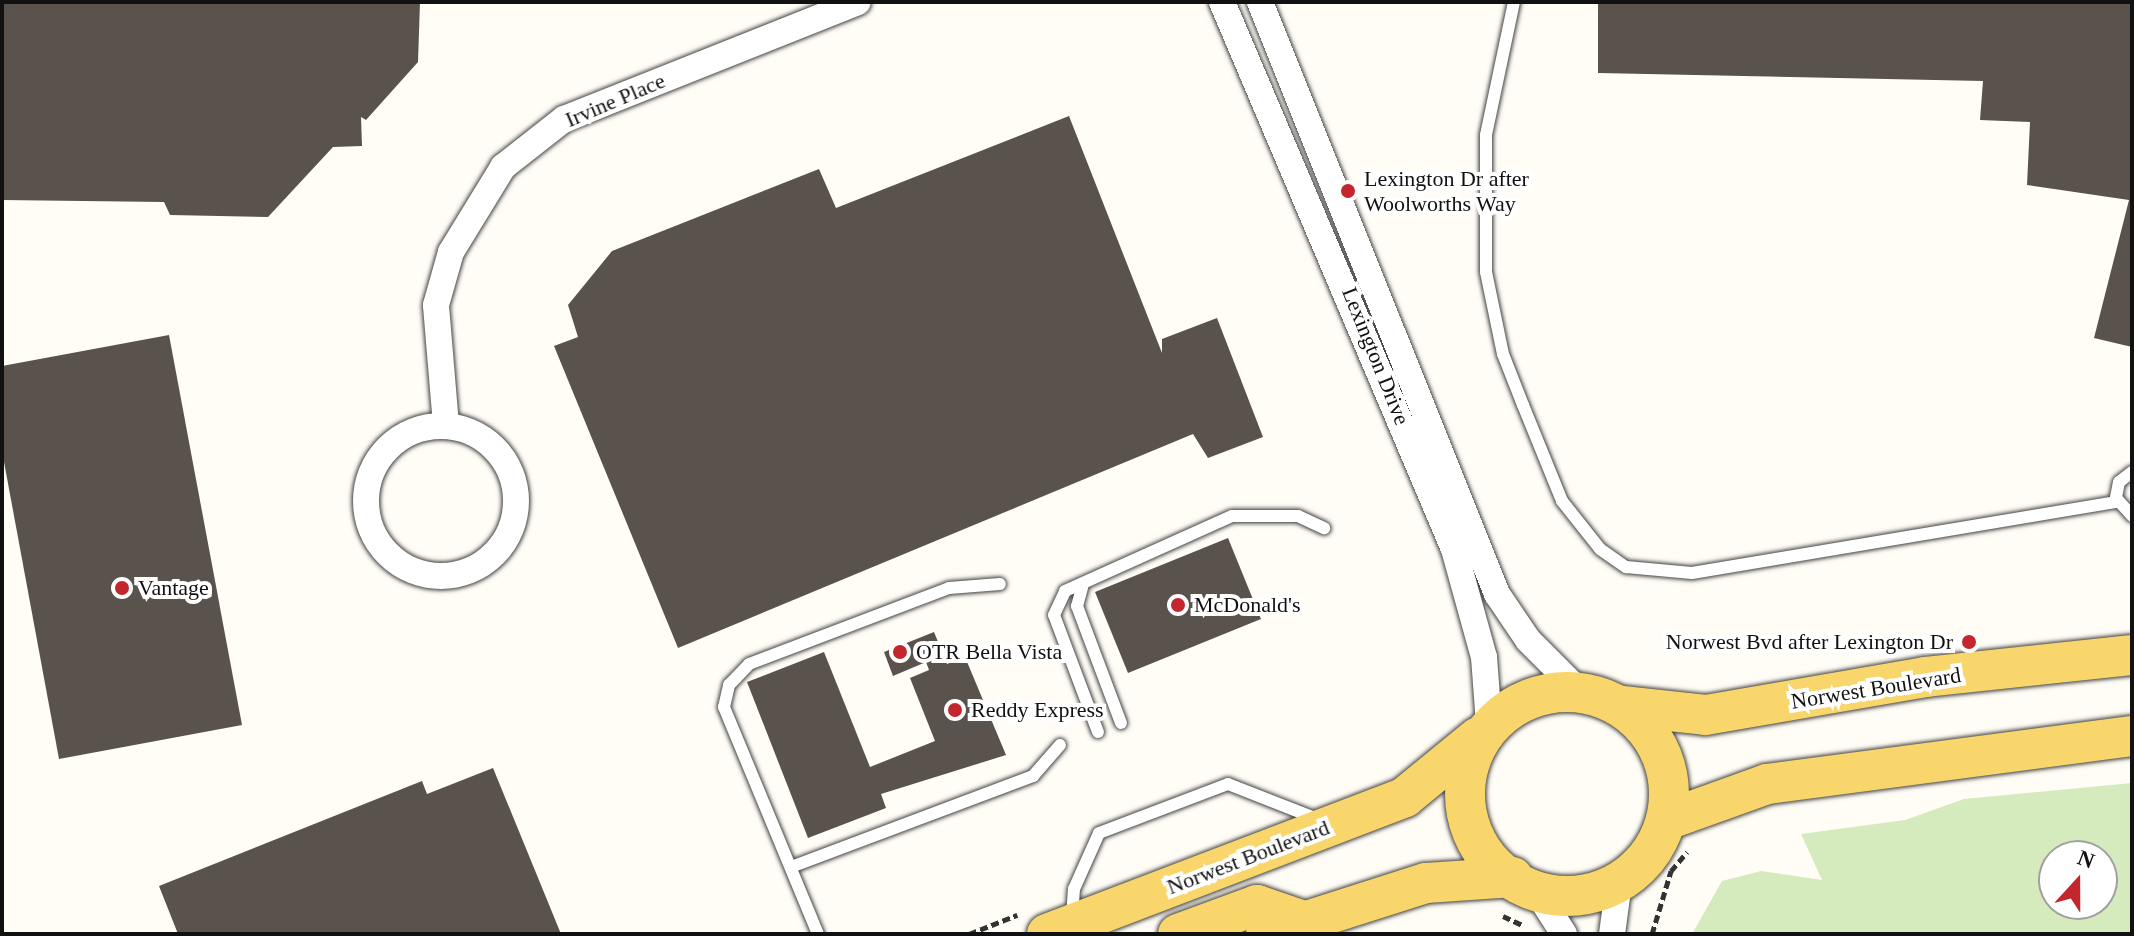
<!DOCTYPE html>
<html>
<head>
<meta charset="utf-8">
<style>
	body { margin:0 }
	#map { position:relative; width:2134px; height:936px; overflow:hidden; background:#fffdf5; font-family:Georgia,serif }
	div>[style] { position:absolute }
	.green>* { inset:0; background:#d5ebbd }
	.building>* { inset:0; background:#5a524d }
	.path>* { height:5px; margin-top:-2.5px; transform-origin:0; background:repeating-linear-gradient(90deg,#333 0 8px,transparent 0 12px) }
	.roads { filter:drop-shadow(0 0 2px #444) drop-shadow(0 0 2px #444) }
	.lane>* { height:12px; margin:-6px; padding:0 6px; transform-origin:6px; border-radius:6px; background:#fff }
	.street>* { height:26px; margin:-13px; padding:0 13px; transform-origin:13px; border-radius:13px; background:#fff }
	.street>.ring { margin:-13px; padding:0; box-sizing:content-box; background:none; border:26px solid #fff; border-radius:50% }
	.primary>* { height:40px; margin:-20px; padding:0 20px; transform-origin:20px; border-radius:20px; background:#f9d66b }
	.primary>.ring { margin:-20px; padding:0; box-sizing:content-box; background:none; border:40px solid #f9d66b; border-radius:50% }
	.dots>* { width:22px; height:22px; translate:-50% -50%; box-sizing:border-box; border:4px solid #fff; border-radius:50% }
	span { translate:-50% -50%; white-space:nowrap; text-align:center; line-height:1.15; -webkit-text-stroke:8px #fff; paint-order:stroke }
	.street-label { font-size:22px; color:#111 }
	.poi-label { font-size:22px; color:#111 }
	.left { translate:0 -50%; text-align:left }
	.right { translate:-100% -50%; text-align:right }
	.frame { position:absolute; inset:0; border:4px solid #111; pointer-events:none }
	.north { position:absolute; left:2038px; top:840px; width:80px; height:80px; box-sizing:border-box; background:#fff; border:2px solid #a0a0a0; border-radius:50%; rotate:21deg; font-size:22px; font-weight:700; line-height:32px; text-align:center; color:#111 }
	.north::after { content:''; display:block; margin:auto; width:28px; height:36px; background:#c4262e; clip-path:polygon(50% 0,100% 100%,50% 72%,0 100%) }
</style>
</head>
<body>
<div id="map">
	<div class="green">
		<div style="clip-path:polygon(evenodd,2132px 783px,2132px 934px,1692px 934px,1722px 881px,1761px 871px,1822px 880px,1801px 834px,1905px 820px,1964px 799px,2132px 783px,2054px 856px,2102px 856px,2102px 904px,2054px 904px,2054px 856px)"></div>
	</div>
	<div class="building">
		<div style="clip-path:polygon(2px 2px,420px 2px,418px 62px,366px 120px,361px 117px,362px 146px,333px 147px,268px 217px,170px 215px,164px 202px,2px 200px)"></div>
		<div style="clip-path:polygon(1598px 2px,2132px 2px,2132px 347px,2094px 338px,2129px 200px,2027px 185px,2030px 122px,1980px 120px,1983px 81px,1598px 73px)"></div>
		<div style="clip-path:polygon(1069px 116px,1162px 353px,1162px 339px,1217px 318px,1263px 437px,1208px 458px,1193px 434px,678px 648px,554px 346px,578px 337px,568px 305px,612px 251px,819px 169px,836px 208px)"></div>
		<div style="clip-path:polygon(169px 335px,242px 725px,59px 759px,2px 451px,2px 366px)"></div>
		<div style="clip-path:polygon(1228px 538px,1261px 619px,1128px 673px,1095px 592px)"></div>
		<div style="clip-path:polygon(934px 632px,947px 664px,965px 657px,1006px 755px,881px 794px,886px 808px,808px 838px,747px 682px,824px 652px,870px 767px,935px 741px,910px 678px,929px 670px,926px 662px,893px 676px,884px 652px)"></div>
		<div style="clip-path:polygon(493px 768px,561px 934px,178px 934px,159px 886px,422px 781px,427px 794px)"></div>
	</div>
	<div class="path">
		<div style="left:1503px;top:916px;width:21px;rotate:25deg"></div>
		<div style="left:969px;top:934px;width:52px;rotate:-21.6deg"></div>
		<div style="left:1652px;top:934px;width:66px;rotate:-73.2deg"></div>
		<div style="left:1671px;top:871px;width:25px;rotate:-50deg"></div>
	</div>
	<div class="roads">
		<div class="lane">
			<div style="left:1514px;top:2px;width:136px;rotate:101.9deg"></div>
			<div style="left:1486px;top:135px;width:137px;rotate:90deg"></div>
			<div style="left:1486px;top:272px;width:84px;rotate:78.3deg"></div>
			<div style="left:1503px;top:354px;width:55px;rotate:68.6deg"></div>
			<div style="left:1523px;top:405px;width:104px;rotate:67.9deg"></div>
			<div style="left:1562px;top:501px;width:61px;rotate:51.6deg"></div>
			<div style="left:1600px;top:549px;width:32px;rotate:35deg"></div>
			<div style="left:1626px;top:567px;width:66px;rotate:5.2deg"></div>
			<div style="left:1692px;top:573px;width:432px;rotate:-9.5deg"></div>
			<div style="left:2132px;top:472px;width:16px;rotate:142deg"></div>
			<div style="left:2119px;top:482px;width:16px;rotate:101deg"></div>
			<div style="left:2116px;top:498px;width:24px;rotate:48deg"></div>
			<div style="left:1083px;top:584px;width:23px;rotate:105deg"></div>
			<div style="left:1077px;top:606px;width:125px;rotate:69.4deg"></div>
			<div style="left:1098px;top:732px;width:125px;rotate:-110.6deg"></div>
			<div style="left:1054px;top:615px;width:26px;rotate:-65deg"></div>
			<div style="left:1065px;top:591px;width:183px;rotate:-24.2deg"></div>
			<div style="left:1232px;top:516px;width:66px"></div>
			<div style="left:1298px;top:516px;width:29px;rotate:25deg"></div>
			<div style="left:791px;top:867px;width:259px;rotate:-20.6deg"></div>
			<div style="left:1033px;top:776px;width:41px;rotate:-48.9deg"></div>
			<div style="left:1072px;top:917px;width:28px;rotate:-86deg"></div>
			<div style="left:1074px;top:889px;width:61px;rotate:-65.9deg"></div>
			<div style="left:1099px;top:833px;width:138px;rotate:-20.8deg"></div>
			<div style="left:1228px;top:784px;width:99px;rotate:21.4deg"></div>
			<div style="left:818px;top:934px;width:246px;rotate:-112.5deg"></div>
			<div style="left:724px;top:707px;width:23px;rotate:-77deg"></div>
			<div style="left:729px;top:685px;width:29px;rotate:-46deg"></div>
			<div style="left:749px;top:664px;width:214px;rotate:-20.8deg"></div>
			<div style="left:949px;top:588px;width:51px;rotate:-4.5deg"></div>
		</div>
		<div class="street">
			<div style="left:1222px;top:2px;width:594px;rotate:67.02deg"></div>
			<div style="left:1454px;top:549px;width:112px;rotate:74.5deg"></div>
			<div style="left:1484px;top:657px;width:66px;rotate:85.7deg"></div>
			<div style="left:1260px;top:2px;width:638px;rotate:68.18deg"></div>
			<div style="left:1497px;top:594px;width:55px;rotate:56deg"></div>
			<div style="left:1528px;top:640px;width:79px;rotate:45deg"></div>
			<div style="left:446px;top:425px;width:120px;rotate:-94.8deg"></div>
			<div style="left:436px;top:305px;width:55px;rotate:-74.2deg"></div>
			<div style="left:451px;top:252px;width:100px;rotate:-58.5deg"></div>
			<div style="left:503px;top:167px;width:78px;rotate:-38.2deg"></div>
			<div style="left:564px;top:119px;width:316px;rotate:-21.7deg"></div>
			<div class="ring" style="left:366px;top:426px;width:124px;height:124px"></div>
			<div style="left:1537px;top:892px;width:50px;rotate:57.3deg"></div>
			<div style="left:1612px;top:934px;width:52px;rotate:-82.3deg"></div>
		</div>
		<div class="primary">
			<div class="ring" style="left:1465px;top:692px;width:164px;height:164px"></div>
			<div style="left:1622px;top:706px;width:84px;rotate:6.1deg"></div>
			<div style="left:1706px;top:715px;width:222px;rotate:-9.8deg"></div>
			<div style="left:1925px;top:677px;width:208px;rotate:-6.1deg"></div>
			<div style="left:1667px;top:820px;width:106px;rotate:-19.8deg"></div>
			<div style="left:1767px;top:784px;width:368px;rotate:-7.5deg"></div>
			<div style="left:1047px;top:934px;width:383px;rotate:-20.9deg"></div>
			<div style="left:1405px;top:797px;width:94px;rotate:-39.4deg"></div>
			<div style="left:1178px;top:934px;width:84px;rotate:-20.2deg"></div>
			<div style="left:1257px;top:905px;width:46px;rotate:18.8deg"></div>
			<div style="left:1266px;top:934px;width:168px;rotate:-17.7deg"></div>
			<div style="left:1426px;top:883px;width:87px;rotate:-3.9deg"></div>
		</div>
	</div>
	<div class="dots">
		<div style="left:1348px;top:191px;background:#c4262e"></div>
		<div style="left:122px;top:588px;background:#c4262e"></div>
		<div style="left:1178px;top:605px;background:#c4262e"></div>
		<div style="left:1969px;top:642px;background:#c4262e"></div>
		<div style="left:900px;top:652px;background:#c4262e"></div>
		<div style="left:955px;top:710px;background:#c4262e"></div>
	</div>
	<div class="street-label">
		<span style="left:615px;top:100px;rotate:-23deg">Irvine Place</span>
		<span style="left:1376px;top:356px;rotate:68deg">Lexington Drive</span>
		<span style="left:1876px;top:688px;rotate:-9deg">Norwest Boulevard</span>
		<span style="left:1248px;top:857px;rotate:-21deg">Norwest Boulevard</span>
	</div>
	<div class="poi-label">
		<span class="left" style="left:1364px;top:191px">Lexington Dr after<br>Woolworths Way</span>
		<span class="left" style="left:138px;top:588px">Vantage</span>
		<span class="left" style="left:1194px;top:605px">McDonald's</span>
		<span class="right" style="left:1953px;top:642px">Norwest Bvd after Lexington Dr</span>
		<span class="left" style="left:916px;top:652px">OTR Bella Vista</span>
		<span class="left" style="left:971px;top:710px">Reddy Express</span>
	</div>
	<div class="frame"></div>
	<div class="north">N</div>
</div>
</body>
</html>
